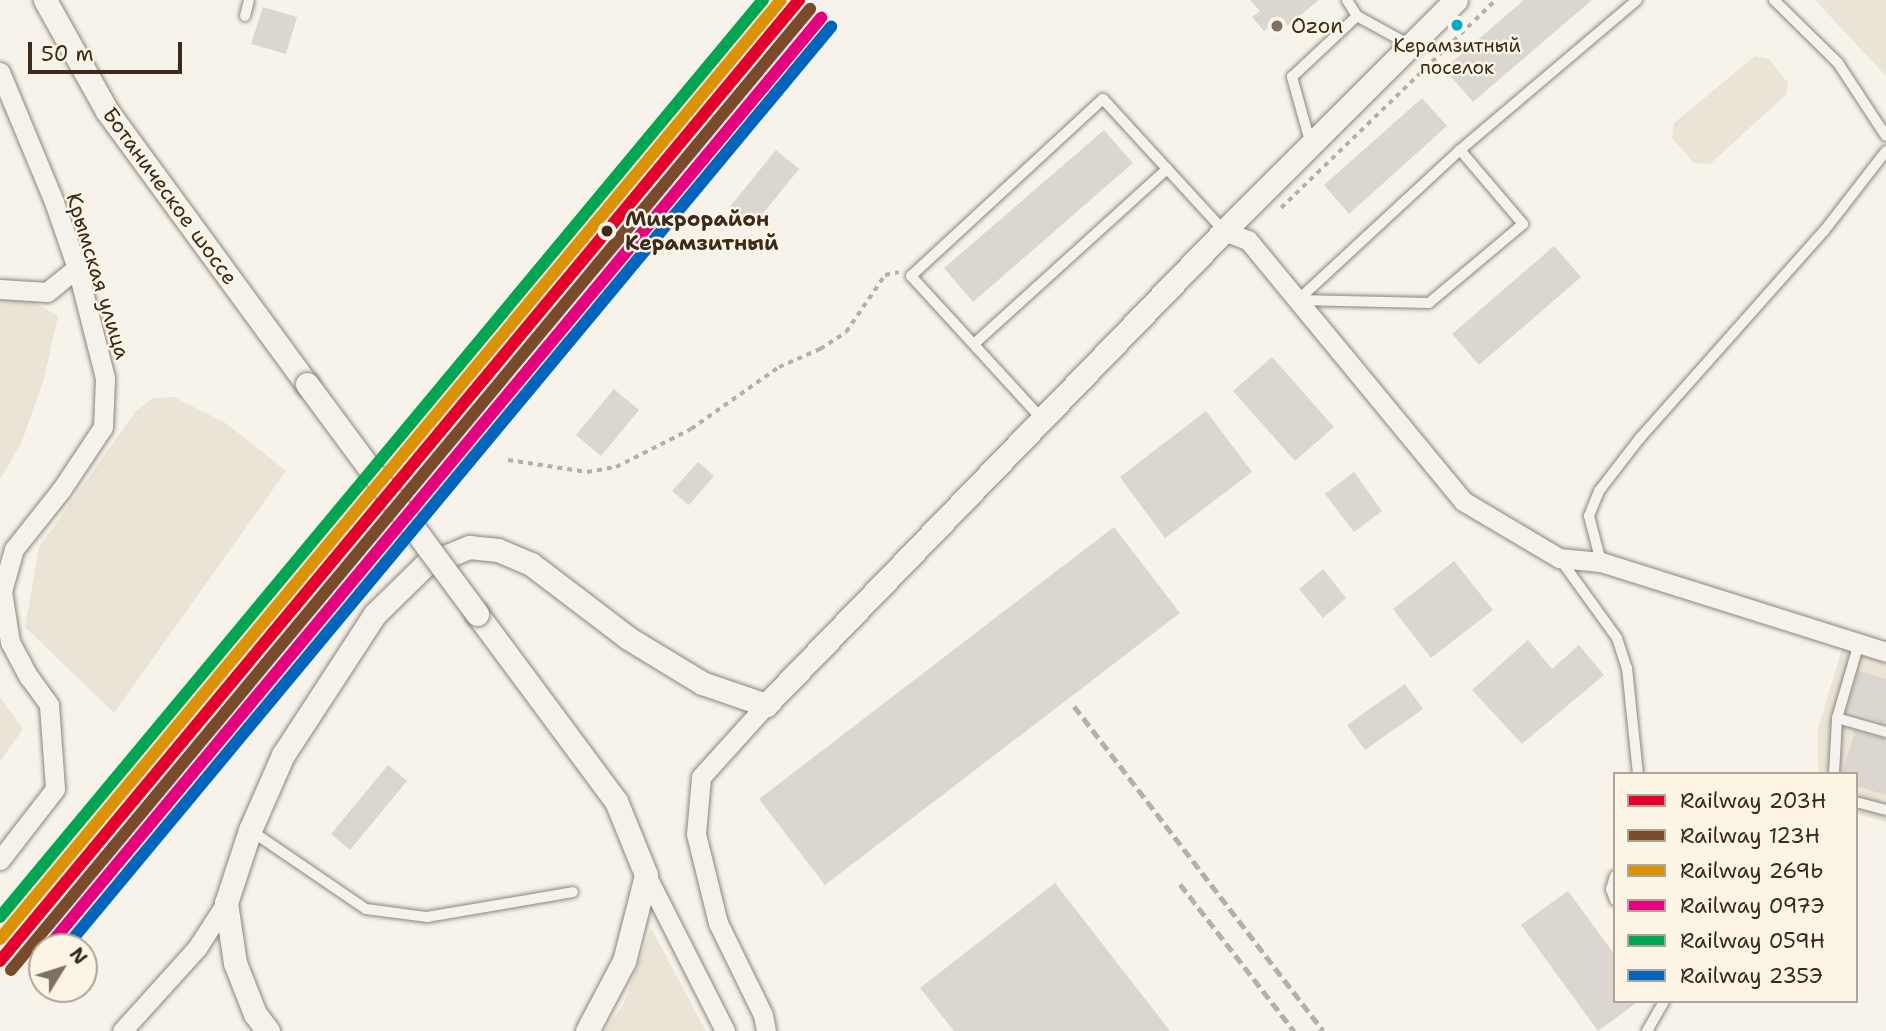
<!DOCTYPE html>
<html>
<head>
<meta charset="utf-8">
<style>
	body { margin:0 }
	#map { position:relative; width:1886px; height:1031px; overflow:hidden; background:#f7f3ea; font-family:"Shantell Sans",sans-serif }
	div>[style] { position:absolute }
	.built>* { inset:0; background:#ebe4d7 }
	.green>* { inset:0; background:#eae4d7 }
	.building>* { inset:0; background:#dbd7d0 }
	.path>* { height:3.5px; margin-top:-1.75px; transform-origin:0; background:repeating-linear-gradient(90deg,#b3afa9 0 5px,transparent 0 10px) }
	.roads { filter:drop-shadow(0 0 2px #8b867f) drop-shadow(0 0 2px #8b867f) }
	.service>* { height:10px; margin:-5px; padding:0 5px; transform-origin:5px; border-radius:5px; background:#f5f2ec }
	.minor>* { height:19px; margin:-9.5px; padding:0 9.5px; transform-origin:9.5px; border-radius:9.5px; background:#f5f2ec }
	.tertiary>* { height:23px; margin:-11.5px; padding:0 11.5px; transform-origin:11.5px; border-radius:11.5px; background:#f5f2ec }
	.rail>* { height:5px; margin-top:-2.5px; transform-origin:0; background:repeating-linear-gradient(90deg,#b3afa9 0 10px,transparent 0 15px) }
	.bridges { filter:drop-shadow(0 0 2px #8b867f) drop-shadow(0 0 2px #8b867f) }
	.tertiary-bridge>* { height:23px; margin:-11.5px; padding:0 11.5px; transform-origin:11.5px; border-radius:11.5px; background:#f5f2ec }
	.rail-1>* { height:12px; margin:-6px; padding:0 6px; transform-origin:6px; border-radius:6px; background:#e4002b }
	.rail-2>* { height:12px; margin:-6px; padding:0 6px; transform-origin:6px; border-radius:6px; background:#7a4b2a }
	.rail-3>* { height:12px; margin:-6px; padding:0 6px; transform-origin:6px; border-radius:6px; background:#db9304 }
	.rail-4>* { height:12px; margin:-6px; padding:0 6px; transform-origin:6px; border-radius:6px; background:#e5007d }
	.rail-5>* { height:12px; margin:-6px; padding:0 6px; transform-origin:6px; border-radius:6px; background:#00a651 }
	.rail-6>* { height:12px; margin:-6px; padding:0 6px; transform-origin:6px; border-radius:6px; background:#0065bd }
	.dots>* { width:19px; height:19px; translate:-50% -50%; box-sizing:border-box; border:4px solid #fcf5e5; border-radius:50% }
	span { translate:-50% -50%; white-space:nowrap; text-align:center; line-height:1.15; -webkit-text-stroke:5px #fcf5e5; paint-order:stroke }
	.bus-label { font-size:19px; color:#3b2a1e }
	.poi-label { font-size:21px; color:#3b2a1e }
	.left { translate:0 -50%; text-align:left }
	.street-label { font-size:21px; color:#3b2a1e }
	.stop-label { font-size:21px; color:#3b2a1e; font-weight:700 }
	.legend { position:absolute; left:1613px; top:772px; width:245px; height:231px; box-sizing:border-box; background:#fcf5e5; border:2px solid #afa495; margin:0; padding:9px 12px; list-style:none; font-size:21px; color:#3b2a1e }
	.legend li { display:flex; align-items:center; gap:14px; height:35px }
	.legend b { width:35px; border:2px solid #afa495 }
	.north { position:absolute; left:28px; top:933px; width:70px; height:70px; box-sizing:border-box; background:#fcf5e5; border:2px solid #afa495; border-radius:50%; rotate:52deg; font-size:19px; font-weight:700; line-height:28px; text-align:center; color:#3b2a1e }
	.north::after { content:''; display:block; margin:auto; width:24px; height:32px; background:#7d7065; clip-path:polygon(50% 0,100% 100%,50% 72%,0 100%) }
	.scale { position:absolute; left:28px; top:42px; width:154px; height:32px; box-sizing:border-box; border:4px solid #3b2a1e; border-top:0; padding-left:9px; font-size:21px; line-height:24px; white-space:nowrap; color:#3b2a1e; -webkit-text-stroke:5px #fcf5e5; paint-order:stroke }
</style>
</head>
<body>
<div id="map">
	<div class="built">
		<div style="clip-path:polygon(1842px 649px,1886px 662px,1886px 822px,1856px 814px,1856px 774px,1818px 774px,1818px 728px)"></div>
	</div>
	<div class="green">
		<div style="clip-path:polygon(1815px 0,1886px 0,1886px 76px)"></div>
		<div style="clip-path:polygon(1755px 56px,1769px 59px,1788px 83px,1787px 94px,1710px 164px,1694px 163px,1672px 138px,1674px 123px)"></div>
		<div style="clip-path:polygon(0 300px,32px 301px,58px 316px,44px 379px,21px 444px,0 479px)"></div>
		<div style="clip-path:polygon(174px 397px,227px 424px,286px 471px,114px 713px,25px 627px,39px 547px,136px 411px,153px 398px)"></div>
		<div style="clip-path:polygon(0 697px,23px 729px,0 761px)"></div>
		<div style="clip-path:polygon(651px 928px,706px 1031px,604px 1031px,623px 1005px)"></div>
	</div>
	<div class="building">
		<div style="clip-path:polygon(1250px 0,1319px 0,1277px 34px,1271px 26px,1264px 31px,1252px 17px,1260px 11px)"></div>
		<div style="clip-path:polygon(1524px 0,1592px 0,1473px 102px,1444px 69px)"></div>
		<div style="clip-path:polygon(263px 7px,297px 17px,286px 54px,251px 44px)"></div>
		<div style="clip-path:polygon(1422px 98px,1447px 126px,1349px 214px,1324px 185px)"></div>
		<div style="clip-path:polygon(1104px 130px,1133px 163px,973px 302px,944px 268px)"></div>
		<div style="clip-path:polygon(776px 150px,799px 169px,752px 227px,729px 208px)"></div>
		<div style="clip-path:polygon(1554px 246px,1581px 277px,1479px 365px,1452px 334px)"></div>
		<div style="clip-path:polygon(1272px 357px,1334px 427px,1295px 461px,1233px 391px)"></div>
		<div style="clip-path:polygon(614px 389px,639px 410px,601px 456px,576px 435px)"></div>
		<div style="clip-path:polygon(1206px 411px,1252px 472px,1165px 538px,1120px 477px)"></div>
		<div style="clip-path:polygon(698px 462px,714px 476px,689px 505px,672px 491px)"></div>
		<div style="clip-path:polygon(1354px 472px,1382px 511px,1354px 532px,1325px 494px)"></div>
		<div style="clip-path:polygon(1114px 527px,1180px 613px,825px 885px,759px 799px)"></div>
		<div style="clip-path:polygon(1454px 561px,1493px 610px,1431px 658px,1393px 609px)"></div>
		<div style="clip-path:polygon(1323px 569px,1346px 598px,1323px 618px,1299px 589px)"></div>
		<div style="clip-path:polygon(1528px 640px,1552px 669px,1579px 645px,1604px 675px,1522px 744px,1472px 690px)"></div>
		<div style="clip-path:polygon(1858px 671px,1886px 679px,1886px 724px,1848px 710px)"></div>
		<div style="clip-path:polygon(1405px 684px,1423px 709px,1365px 750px,1347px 725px)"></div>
		<div style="clip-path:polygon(1855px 731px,1886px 739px,1886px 795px,1856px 786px,1856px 774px,1842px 774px)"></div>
		<div style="clip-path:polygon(388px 765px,407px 781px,350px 850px,331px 834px)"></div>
		<div style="clip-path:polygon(1055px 883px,1170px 1031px,954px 1031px,920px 988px)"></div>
		<div style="clip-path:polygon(1568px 891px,1615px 955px,1615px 1001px,1639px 1001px,1598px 1031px,1521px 925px)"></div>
	</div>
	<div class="path">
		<div style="left:1281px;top:208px;width:299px;rotate:-44.1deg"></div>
		<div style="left:508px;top:460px;width:80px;rotate:8.6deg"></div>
		<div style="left:587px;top:472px;width:29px;rotate:-10deg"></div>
		<div style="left:616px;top:467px;width:84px;rotate:-26.9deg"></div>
		<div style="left:691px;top:429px;width:108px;rotate:-35.2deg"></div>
		<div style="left:779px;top:367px;width:45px;rotate:-23.7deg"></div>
		<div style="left:820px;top:349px;width:31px;rotate:-33deg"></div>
		<div style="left:846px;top:332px;width:69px;rotate:-55.6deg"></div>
		<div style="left:885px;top:275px;width:14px;rotate:-12deg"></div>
	</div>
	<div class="roads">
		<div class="service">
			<div style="left:1347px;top:0;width:19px;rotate:58deg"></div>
			<div style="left:1774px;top:0;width:90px;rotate:44.5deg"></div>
			<div style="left:1838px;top:63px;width:87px;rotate:56.7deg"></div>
			<div style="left:245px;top:16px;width:16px;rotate:-76deg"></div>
			<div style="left:1311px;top:145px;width:71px;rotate:-105.6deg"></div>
			<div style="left:1292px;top:77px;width:89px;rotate:-43.2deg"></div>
			<div style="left:1357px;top:16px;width:60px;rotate:28.7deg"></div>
			<div style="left:1298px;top:300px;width:221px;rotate:-42.8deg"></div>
			<div style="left:1460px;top:150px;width:232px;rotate:-40.3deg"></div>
			<div style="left:1298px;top:300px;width:131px;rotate:1.3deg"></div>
			<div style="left:1429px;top:303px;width:123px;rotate:-40deg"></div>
			<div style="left:1523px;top:224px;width:97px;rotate:-130.4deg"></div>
			<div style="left:974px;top:344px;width:261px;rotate:-42.2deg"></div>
			<div style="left:1042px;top:419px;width:194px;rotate:-132.5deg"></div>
			<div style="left:911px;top:276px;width:261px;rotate:-42.7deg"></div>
			<div style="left:1103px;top:99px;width:178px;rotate:47.5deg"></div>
			<div style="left:1560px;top:559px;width:97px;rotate:54.2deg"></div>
			<div style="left:1617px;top:638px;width:32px;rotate:72deg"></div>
			<div style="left:1627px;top:668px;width:107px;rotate:84.1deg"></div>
			<div style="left:1601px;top:562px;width:48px;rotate:-104.6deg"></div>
			<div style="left:1589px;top:516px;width:27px;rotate:-68deg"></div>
			<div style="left:1599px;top:491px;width:67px;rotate:-52.3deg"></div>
			<div style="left:1640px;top:438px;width:277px;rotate:-48.4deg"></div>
			<div style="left:1824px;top:231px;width:101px;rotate:-52.2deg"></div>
			<div style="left:1859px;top:643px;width:78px;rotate:106.3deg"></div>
			<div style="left:1837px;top:718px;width:51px;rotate:15.9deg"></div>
			<div style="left:1834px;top:774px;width:56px;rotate:-86.9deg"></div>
			<div style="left:1856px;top:802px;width:31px;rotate:15deg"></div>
			<div style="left:250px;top:830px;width:140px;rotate:34.3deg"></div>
			<div style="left:366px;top:909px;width:62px;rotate:7.5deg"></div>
			<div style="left:427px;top:917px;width:148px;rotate:-9.7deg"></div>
			<div style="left:1615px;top:876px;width:14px;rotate:107deg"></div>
			<div style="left:1611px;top:889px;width:12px;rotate:70deg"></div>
			<div style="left:1647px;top:1031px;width:34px;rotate:-60deg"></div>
		</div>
		<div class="minor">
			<div style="left:0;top:72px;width:141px;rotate:67.4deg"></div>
			<div style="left:54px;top:202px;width:70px;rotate:70.8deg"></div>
			<div style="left:77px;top:268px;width:114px;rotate:75.7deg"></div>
			<div style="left:105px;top:378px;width:49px;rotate:92.3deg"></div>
			<div style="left:103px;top:427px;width:76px;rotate:123.7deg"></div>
			<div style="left:61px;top:490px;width:75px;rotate:128.5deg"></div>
			<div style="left:14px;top:549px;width:44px;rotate:105.9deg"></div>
			<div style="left:2px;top:591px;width:52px;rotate:81.1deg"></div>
			<div style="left:10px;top:642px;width:40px;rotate:62deg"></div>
			<div style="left:29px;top:677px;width:34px;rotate:54deg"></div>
			<div style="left:49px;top:705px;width:84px;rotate:85.9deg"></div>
			<div style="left:55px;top:789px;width:90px;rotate:127.8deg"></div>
			<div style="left:1224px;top:231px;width:26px;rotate:21deg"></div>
			<div style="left:1248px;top:240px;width:338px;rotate:50.5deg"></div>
			<div style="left:1463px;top:501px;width:112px;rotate:30.7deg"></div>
			<div style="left:1559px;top:558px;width:42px;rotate:5.4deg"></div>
			<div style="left:1601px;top:562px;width:299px;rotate:17.5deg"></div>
			<div style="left:0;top:289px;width:47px;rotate:3.7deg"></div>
			<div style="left:47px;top:292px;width:38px;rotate:-39deg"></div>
			<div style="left:766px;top:705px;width:97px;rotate:132.1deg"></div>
			<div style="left:701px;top:777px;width:57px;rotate:95deg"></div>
			<div style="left:696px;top:834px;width:92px;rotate:76.1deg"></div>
			<div style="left:718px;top:923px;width:102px;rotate:63.9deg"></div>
			<div style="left:763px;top:1015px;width:16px;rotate:79deg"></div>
			<div style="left:646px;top:875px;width:175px;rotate:63.1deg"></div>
			<div style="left:122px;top:1031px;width:112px;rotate:-47.9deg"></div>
			<div style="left:197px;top:948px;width:54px;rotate:-57.2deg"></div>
		</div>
		<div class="tertiary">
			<div style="left:45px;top:0;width:127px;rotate:60.8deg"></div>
			<div style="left:107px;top:111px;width:338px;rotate:53.8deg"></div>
			<div style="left:477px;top:614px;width:233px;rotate:53.4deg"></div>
			<div style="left:616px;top:801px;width:80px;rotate:67.9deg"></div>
			<div style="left:646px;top:875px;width:89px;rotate:104.3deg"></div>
			<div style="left:624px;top:961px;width:79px;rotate:117.9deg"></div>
			<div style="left:268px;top:1031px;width:21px;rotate:-127deg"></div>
			<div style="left:255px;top:1014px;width:55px;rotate:-111.4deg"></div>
			<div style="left:235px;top:963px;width:61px;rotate:-98.5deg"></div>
			<div style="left:226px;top:903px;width:77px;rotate:-71.8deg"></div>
			<div style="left:250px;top:830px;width:82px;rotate:-66.3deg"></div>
			<div style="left:283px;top:755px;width:168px;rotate:-56.9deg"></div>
			<div style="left:375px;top:614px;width:70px;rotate:-44.4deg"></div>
			<div style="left:425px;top:565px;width:48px;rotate:-22.2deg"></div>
			<div style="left:469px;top:547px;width:29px;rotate:6deg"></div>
			<div style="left:498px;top:550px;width:36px;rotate:23deg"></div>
			<div style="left:531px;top:564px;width:122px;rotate:37.3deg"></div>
			<div style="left:628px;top:638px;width:87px;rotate:31.3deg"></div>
			<div style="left:702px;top:683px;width:68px;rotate:19deg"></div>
			<div style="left:766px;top:705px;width:659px;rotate:-45.98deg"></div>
			<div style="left:1224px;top:231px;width:327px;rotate:-44.9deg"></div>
		</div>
	</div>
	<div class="rail">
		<div style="left:1074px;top:706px;width:409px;rotate:52.5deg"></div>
		<div style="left:1180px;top:884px;width:186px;rotate:52.2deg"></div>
	</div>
	<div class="bridges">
		<div class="tertiary-bridge">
			<div style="left:307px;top:384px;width:286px;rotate:53.5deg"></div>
		</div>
	</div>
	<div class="rail-1">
		<div style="left:0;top:961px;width:1250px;rotate:-50.26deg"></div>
	</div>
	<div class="rail-2">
		<div style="left:11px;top:970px;width:1250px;rotate:-50.26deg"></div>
	</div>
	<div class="rail-3">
		<div style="left:0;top:939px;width:1221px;rotate:-50.25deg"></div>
	</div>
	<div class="rail-4">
		<div style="left:48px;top:947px;width:1209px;rotate:-50.24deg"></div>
	</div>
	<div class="rail-5">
		<div style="left:0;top:917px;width:1193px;rotate:-50.24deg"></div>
	</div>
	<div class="rail-6">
		<div style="left:66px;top:947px;width:1197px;rotate:-50.26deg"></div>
	</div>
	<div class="dots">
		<div style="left:1457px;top:25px;background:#00a9ce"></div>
		<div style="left:1277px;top:26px;background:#7d7065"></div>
		<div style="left:607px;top:231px;background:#3b2a1e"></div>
	</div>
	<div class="bus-label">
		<span style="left:1457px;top:57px">Керамзитный<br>поселок</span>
	</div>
	<div class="poi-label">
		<span class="left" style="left:1291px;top:26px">Ozon</span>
	</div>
	<div class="street-label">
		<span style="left:170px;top:196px;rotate:54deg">Ботаническое шоссе</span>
		<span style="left:98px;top:276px;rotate:73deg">Крымская улица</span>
	</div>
	<div class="stop-label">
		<span class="left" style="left:625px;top:231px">Микрорайон<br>Керамзитный</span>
	</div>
	<ul class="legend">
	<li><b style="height:9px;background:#e4002b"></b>Railway 203Н</li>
	<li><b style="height:9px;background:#7a4b2a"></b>Railway 123Н</li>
	<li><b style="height:9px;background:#db9304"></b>Railway 269Ь</li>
	<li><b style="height:9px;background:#e5007d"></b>Railway 097Э</li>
	<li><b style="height:9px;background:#00a651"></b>Railway 059Н</li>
	<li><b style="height:9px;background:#0065bd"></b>Railway 235Э</li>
	</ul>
	<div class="north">N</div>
	<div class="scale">50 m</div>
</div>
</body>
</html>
